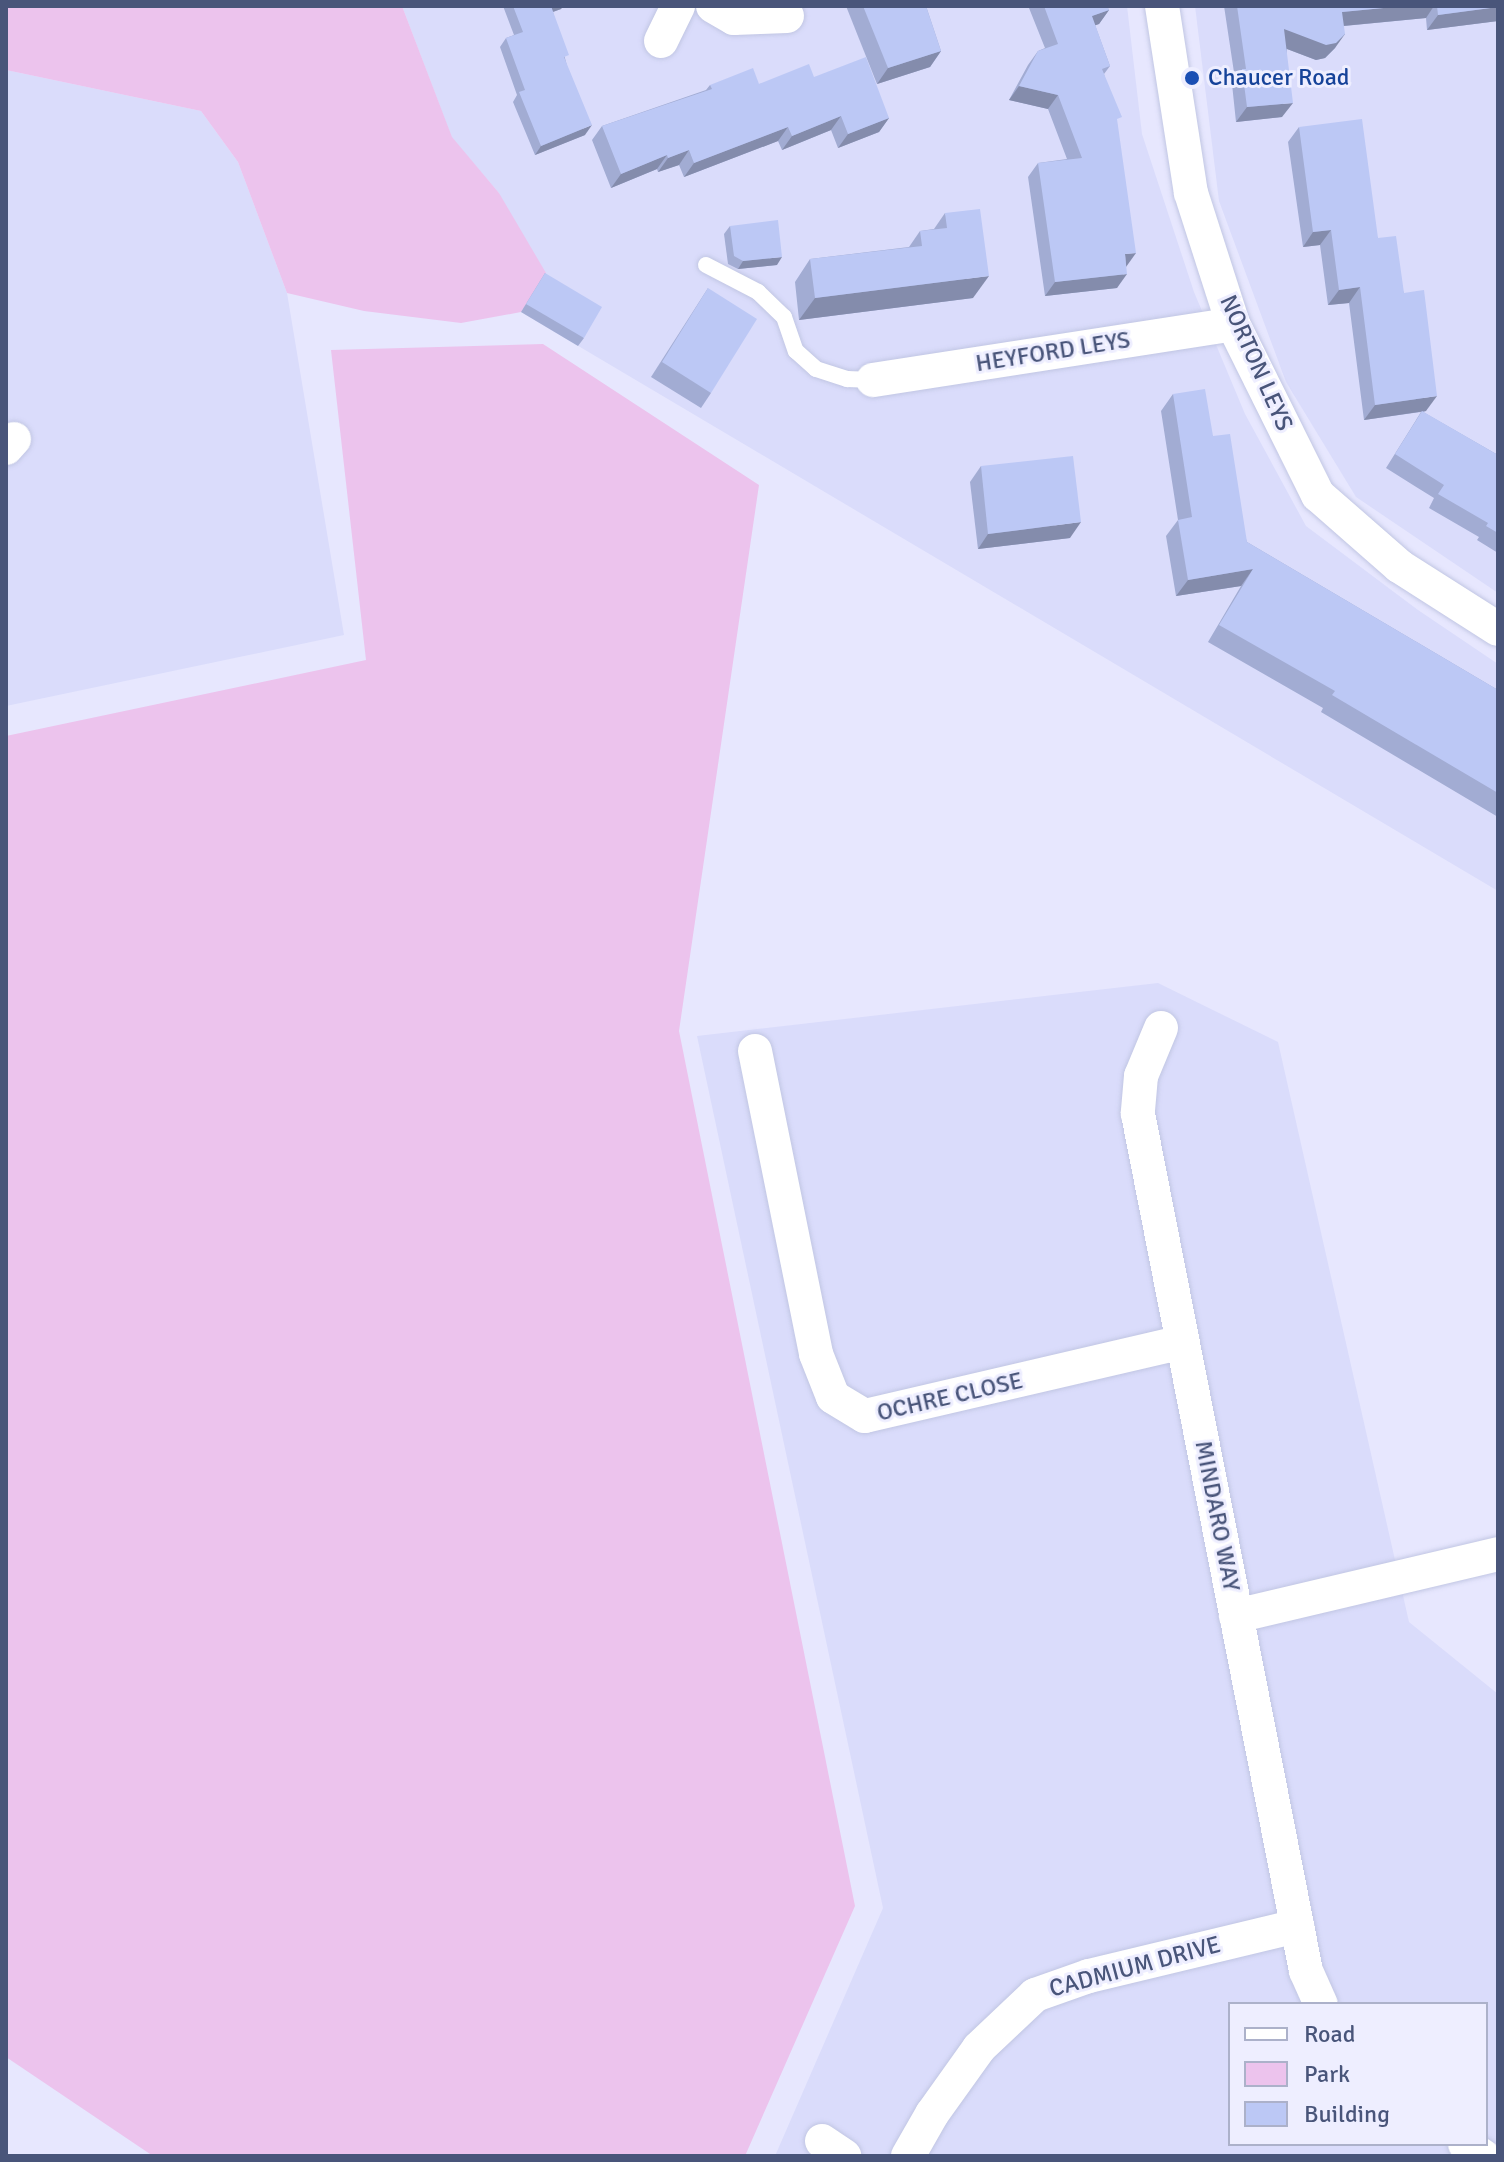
<!DOCTYPE html>
<html>
<head>
<meta charset="utf-8">
<style>
	body { margin:0 }
	#map { position:relative; width:1504px; height:2162px; overflow:hidden; background:#e7e7fe; font-family:Signika,sans-serif }
	div>[style] { position:absolute }
	.residential>* { inset:0; background:#dadcfb }
	.green>* { inset:0; background:#ecc3ed }
	.roads { filter:drop-shadow(0 0 2px #c1c6e3) drop-shadow(0 0 2px #c1c6e3) }
	.service>* { height:16px; margin:-8px; padding:0 8px; transform-origin:8px; border-radius:8px; background:#fff }
	.minor>* { height:34px; margin:-17px; padding:0 17px; transform-origin:17px; border-radius:17px; background:#fff }
	.wall>* { inset:0; background:#a2acd3 }
	.shaded-wall>* { inset:0; background:#848cac }
	.building>* { inset:0; background:#bcc8f5 }
	.dots>* { width:22px; height:22px; translate:-50% -50%; box-sizing:border-box; border:4px solid #eef; border-radius:50% }
	span { translate:-50% -50%; white-space:nowrap; text-align:center; line-height:1.15; -webkit-text-stroke:6px #eef; paint-order:stroke }
	.transit-label { font-size:24px; color:#164399 }
	.left { translate:0 -50%; text-align:left }
	.street-label { font-size:24px; color:#49557a }
	.frame { position:absolute; inset:0; border:8px solid #49557a; pointer-events:none }
	.legend { position:absolute; left:1228px; top:2002px; width:260px; height:144px; box-sizing:border-box; background:#eef; border:2px solid #acb1ca; margin:0; padding:10px 14px; list-style:none; font-size:24px; color:#49557a }
	.legend li { display:flex; align-items:center; gap:16px; height:40px }
	.legend b { width:40px; border:2px solid #acb1ca }
</style>
</head>
<body>
<div id="map">
	<div class="residential">
		<div style="clip-path:polygon(402px 6px,1127px 6px,1142px 134px,1194px 292px,1245px 414px,1306px 526px,1418px 610px,1498px 664px,1498px 891px,521px 312px,499px 193px,452px 138px)"></div>
		<div style="clip-path:polygon(1195px 6px,1498px 6px,1498px 593px,1356px 497px,1286px 382px,1219px 201px)"></div>
		<div style="clip-path:polygon(6px 70px,201px 111px,238px 162px,287px 293px,344px 635px,6px 706px)"></div>
		<div style="clip-path:polygon(evenodd,1158px 983px,1278px 1042px,1409px 1622px,1498px 1694px,1498px 2156px,775px 2156px,883px 1908px,697px 1036px,1158px 983px,1230px 2004px,1486px 2004px,1486px 2144px,1230px 2144px,1230px 2004px)"></div>
	</div>
	<div class="green">
		<div style="clip-path:polygon(6px 6px,402px 6px,452px 137px,499px 193px,546px 273px,521px 312px,461px 323px,364px 311px,287px 293px,238px 162px,201px 111px,6px 70px)"></div>
		<div style="clip-path:polygon(543px 344px,759px 485px,679px 1031px,855px 1906px,745px 2156px,153px 2156px,6px 2057px,6px 736px,366px 660px,331px 350px)"></div>
	</div>
	<div class="roads">
		<div class="service">
			<div style="left:706px;top:265px;width:59px;rotate:27.4deg"></div>
			<div style="left:758px;top:292px;width:36px;rotate:44deg"></div>
			<div style="left:784px;top:317px;width:36px;rotate:71deg"></div>
			<div style="left:796px;top:351px;width:27px;rotate:42deg"></div>
			<div style="left:816px;top:369px;width:33px;rotate:18deg"></div>
			<div style="left:847px;top:379px;width:26px;rotate:2deg"></div>
		</div>
		<div class="minor">
			<div style="left:713px;top:6px;width:24px;rotate:30deg"></div>
			<div style="left:734px;top:18px;width:53px;rotate:-2.2deg"></div>
			<div style="left:1162px;top:6px;width:189px;rotate:81.2deg"></div>
			<div style="left:1191px;top:193px;width:138px;rotate:72.2deg"></div>
			<div style="left:1233px;top:324px;width:191px;rotate:63.6deg"></div>
			<div style="left:1318px;top:495px;width:108px;rotate:41.2deg"></div>
			<div style="left:1399px;top:566px;width:117px;rotate:32.5deg"></div>
			<div style="left:661px;top:41px;width:39px;rotate:-64deg"></div>
			<div style="left:873px;top:380px;width:364px;rotate:-8.8deg"></div>
			<div style="left:6px;top:448px;width:12px;rotate:-48deg"></div>
			<div style="left:1161px;top:1028px;width:52px;rotate:112.6deg"></div>
			<div style="left:1141px;top:1076px;width:38px;rotate:95deg"></div>
			<div style="left:1138px;top:1114px;width:873px;rotate:78.91deg"></div>
			<div style="left:1306px;top:1971px;width:36px;rotate:66deg"></div>
			<div style="left:755px;top:1051px;width:309px;rotate:78.6deg"></div>
			<div style="left:816px;top:1354px;width:46px;rotate:68.4deg"></div>
			<div style="left:833px;top:1397px;width:37px;rotate:31deg"></div>
			<div style="left:865px;top:1416px;width:326px;rotate:-13.1deg"></div>
			<div style="left:1236px;top:1616px;width:269px;rotate:-13.3deg"></div>
			<div style="left:822px;top:2141px;width:27px;rotate:34deg"></div>
			<div style="left:1465px;top:2144px;width:22px;rotate:34deg"></div>
			<div style="left:908px;top:2156px;width:48px;rotate:-60.3deg"></div>
			<div style="left:932px;top:2114px;width:81px;rotate:-54.5deg"></div>
			<div style="left:979px;top:2048px;width:77px;rotate:-43.4deg"></div>
			<div style="left:1035px;top:1995px;width:57px;rotate:-19.4deg"></div>
			<div style="left:1089px;top:1976px;width:214px;rotate:-13.5deg"></div>
		</div>
	</div>
	<div class="wall">
		<div style="clip-path:polygon(503px 6px,563px 6px,561px 9px,553px 12px,585px 135px,535px 155px,513px 102px,517px 95px,500px 47px,506px 38px,514px 35px)"></div>
		<div style="clip-path:polygon(846px 6px,926px 6px,941px 51px,930px 67px,877px 84px)"></div>
		<div style="clip-path:polygon(1031px 6px,1107px 6px,1109px 10px,1099px 24px,1095px 25px,1110px 66px,1104px 74px,1117px 123px,1126px 267px,1117px 288px,1045px 296px,1028px 177px,1038px 163px,1067px 159px,1048px 109px,1009px 100px,1028px 65px,1038px 51px,1045px 48px,1029px 8px)"></div>
		<div style="clip-path:polygon(1224px 6px,1498px 6px,1498px 21px,1427px 30px,1426px 18px,1344px 26px,1335px 48px,1325px 58px,1316px 60px,1287px 49px,1282px 117px,1236px 122px,1232px 84px,1235px 79px)"></div>
		<div style="clip-path:polygon(814px 77px,889px 118px,879px 132px,838px 148px,831px 130px,782px 150px,778px 141px,684px 177px,679px 165px,658px 172px,657px 169px,611px 188px,592px 140px,602px 126px,706px 90px,710px 85px,759px 84px)"></div>
		<div style="clip-path:polygon(1299px 127px,1378px 238px,1404px 293px,1426px 411px,1423px 412px,1498px 455px,1498px 553px,1477px 540px,1479px 537px,1429px 508px,1434px 498px,1386px 468px,1421px 412px,1364px 420px,1349px 303px,1328px 305px,1320px 245px,1303px 247px,1288px 142px)"></div>
		<div style="clip-path:polygon(945px 213px,973px 298px,799px 320px,795px 282px,810px 259px,909px 247px,920px 231px,934px 229px)"></div>
		<div style="clip-path:polygon(730px 226px,777px 265px,738px 269px,728px 264px,724px 234px)"></div>
		<div style="clip-path:polygon(545px 273px,584px 338px,578px 346px,521px 312px)"></div>
		<div style="clip-path:polygon(708px 288px,711px 393px,701px 408px,651px 377px)"></div>
		<div style="clip-path:polygon(1173px 394px,1213px 436px,1247px 542px,1498px 690px,1498px 817px,1321px 712px,1323px 708px,1208px 642px,1241px 586px,1176px 596px,1166px 536px,1178px 520px,1161px 411px)"></div>
		<div style="clip-path:polygon(981px 466px,1070px 538px,978px 549px,970px 482px)"></div>
	</div>
	<div class="shaded-wall">
		<div style="clip-path:polygon(551px 6px,563px 6px,561px 9px,544px 15px)"></div>
		<div style="clip-path:polygon(1404px 6px,1434px 6px,1426px 18px,1332px 27px,1342px 12px)"></div>
		<div style="clip-path:polygon(1498px 7px,1498px 21px,1427px 30px,1438px 15px)"></div>
		<div style="clip-path:polygon(1109px 10px,1099px 24px,1082px 30px,1092px 16px)"></div>
		<div style="clip-path:polygon(1284px 29px,1345px 34px,1335px 48px,1325px 58px,1316px 60px,1274px 44px)"></div>
		<div style="clip-path:polygon(941px 51px,930px 67px,877px 84px,888px 68px)"></div>
		<div style="clip-path:polygon(1019px 86px,1058px 95px,1048px 109px,1009px 100px)"></div>
		<div style="clip-path:polygon(1293px 103px,1282px 117px,1236px 122px,1247px 107px)"></div>
		<div style="clip-path:polygon(841px 116px,831px 130px,782px 150px,792px 136px)"></div>
		<div style="clip-path:polygon(889px 118px,879px 132px,838px 148px,848px 134px)"></div>
		<div style="clip-path:polygon(592px 125px,585px 135px,535px 155px,541px 146px)"></div>
		<div style="clip-path:polygon(788px 127px,778px 141px,684px 177px,694px 163px)"></div>
		<div style="clip-path:polygon(689px 150px,679px 165px,658px 172px,668px 158px)"></div>
		<div style="clip-path:polygon(667px 155px,657px 169px,611px 188px,621px 174px)"></div>
		<div style="clip-path:polygon(1331px 230px,1320px 245px,1303px 247px,1313px 232px)"></div>
		<div style="clip-path:polygon(1136px 253px,1126px 267px,1125px 254px)"></div>
		<div style="clip-path:polygon(782px 257px,777px 265px,738px 269px,743px 261px)"></div>
		<div style="clip-path:polygon(1127px 274px,1117px 288px,1045px 296px,1055px 282px)"></div>
		<div style="clip-path:polygon(989px 276px,973px 298px,799px 320px,815px 298px)"></div>
		<div style="clip-path:polygon(1360px 287px,1349px 303px,1328px 305px,1339px 290px)"></div>
		<div style="clip-path:polygon(1437px 396px,1426px 411px,1364px 420px,1375px 405px)"></div>
		<div style="clip-path:polygon(1081px 522px,1070px 538px,978px 549px,988px 534px)"></div>
		<div style="clip-path:polygon(1253px 569px,1241px 586px,1176px 596px,1188px 580px)"></div>
	</div>
	<div class="building">
		<div style="clip-path:polygon(513px 6px,551px 6px,569px 55px,564px 57px,592px 125px,541px 146px,519px 92px,525px 90px,506px 38px,523px 32px)"></div>
		<div style="clip-path:polygon(863px 6px,926px 6px,941px 51px,888px 68px)"></div>
		<div style="clip-path:polygon(1044px 6px,1107px 6px,1109px 10px,1092px 16px,1110px 66px,1102px 69px,1122px 117px,1117px 119px,1136px 253px,1125px 254px,1127px 274px,1055px 282px,1038px 163px,1082px 158px,1058px 95px,1019px 86px,1038px 51px,1058px 44px)"></div>
		<div style="clip-path:polygon(1237px 6px,1404px 6px,1342px 12px,1345px 34px,1336px 43px,1326px 45px,1284px 29px,1293px 103px,1247px 107px,1242px 69px,1246px 69px)"></div>
		<div style="clip-path:polygon(1437px 6px,1498px 6px,1498px 7px,1438px 15px)"></div>
		<div style="clip-path:polygon(866px 57px,889px 118px,848px 134px,841px 116px,792px 136px,788px 127px,694px 163px,689px 150px,668px 158px,667px 155px,621px 174px,602px 126px,712px 89px,710px 85px,753px 68px,759px 84px,809px 64px,814px 77px)"></div>
		<div style="clip-path:polygon(1362px 119px,1378px 238px,1396px 236px,1404px 293px,1424px 290px,1437px 396px,1375px 405px,1360px 287px,1339px 290px,1331px 230px,1313px 232px,1299px 127px)"></div>
		<div style="clip-path:polygon(980px 209px,989px 276px,815px 298px,810px 259px,922px 246px,920px 231px,947px 228px,945px 213px)"></div>
		<div style="clip-path:polygon(778px 220px,782px 257px,743px 261px,734px 256px,730px 226px)"></div>
		<div style="clip-path:polygon(545px 273px,602px 307px,584px 338px,526px 304px)"></div>
		<div style="clip-path:polygon(708px 288px,757px 319px,711px 393px,662px 362px)"></div>
		<div style="clip-path:polygon(1205px 389px,1213px 436px,1230px 434px,1247px 542px,1498px 690px,1498px 793px,1332px 695px,1335px 691px,1219px 625px,1253px 569px,1188px 580px,1178px 520px,1192px 517px,1173px 394px)"></div>
		<div style="clip-path:polygon(1422px 411px,1498px 455px,1498px 533px,1486px 526px,1488px 523px,1438px 494px,1444px 485px,1395px 454px)"></div>
		<div style="clip-path:polygon(1073px 456px,1081px 522px,988px 534px,981px 466px)"></div>
	</div>
	<div class="dots">
		<div style="left:1192px;top:78px;background:#1a4fb4"></div>
	</div>
	<div class="transit-label">
		<span class="left" style="left:1208px;top:78px">Chaucer Road</span>
	</div>
	<div class="street-label">
		<span style="left:1053px;top:352px;rotate:-9deg">HEYFORD LEYS</span>
		<span style="left:1256px;top:363px;rotate:66deg">NORTON LEYS</span>
		<span style="left:950px;top:1397px;rotate:-13deg">OCHRE CLOSE</span>
		<span style="left:1217px;top:1516px;rotate:79deg">MINDARO WAY</span>
		<span style="left:1135px;top:1967px;rotate:-15deg">CADMIUM DRIVE</span>
	</div>
	<div class="frame"></div>
	<ul class="legend">
	<li><b style="height:10px;background:#fff"></b>Road</li>
	<li><b style="height:22px;background:#ecc3ed"></b>Park</li>
	<li><b style="height:22px;background:#bcc8f5"></b>Building</li>
	</ul>
</div>
</body>
</html>
